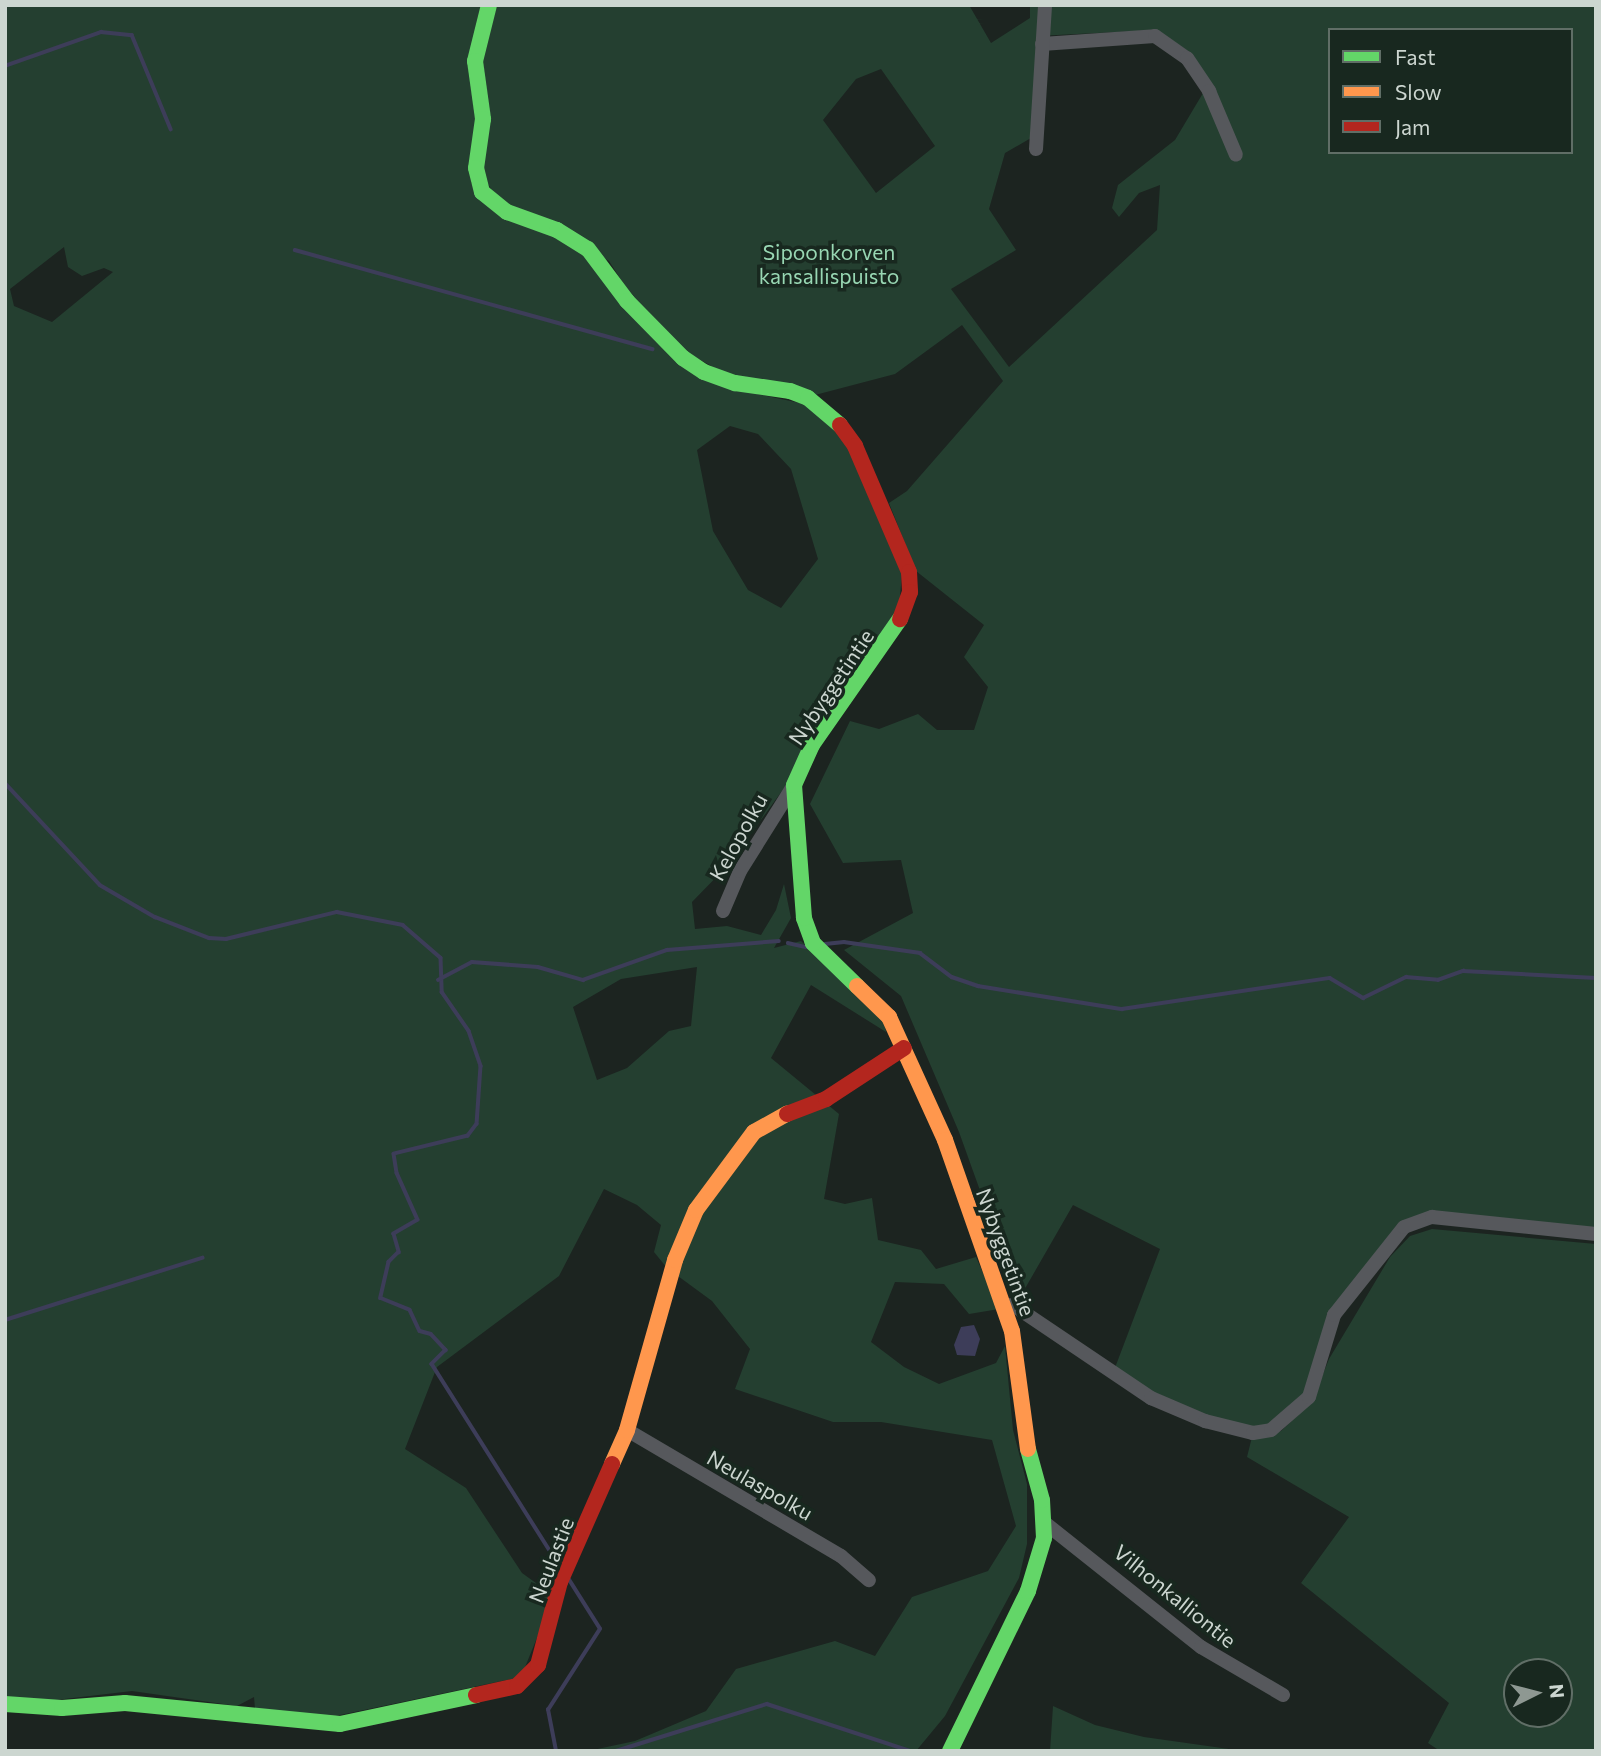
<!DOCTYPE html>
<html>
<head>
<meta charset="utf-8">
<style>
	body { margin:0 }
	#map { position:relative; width:1601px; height:1756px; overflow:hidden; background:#1c2420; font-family:Commissioner,sans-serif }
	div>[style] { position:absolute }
	.green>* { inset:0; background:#243f30 }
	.water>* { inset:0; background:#3d3d59 }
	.stream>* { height:3.5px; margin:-1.75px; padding:0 1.75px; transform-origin:1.75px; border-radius:1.75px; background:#3d3d59 }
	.street>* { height:14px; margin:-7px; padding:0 7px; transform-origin:7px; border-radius:7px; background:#56585c }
	.fast>* { height:16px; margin:-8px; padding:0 8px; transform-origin:8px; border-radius:8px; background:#63d668 }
	.slow>* { height:16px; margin:-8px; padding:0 8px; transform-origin:8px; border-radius:8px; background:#ff974d }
	.jam>* { height:16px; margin:-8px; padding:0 8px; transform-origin:8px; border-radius:8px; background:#b3261e }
	span { translate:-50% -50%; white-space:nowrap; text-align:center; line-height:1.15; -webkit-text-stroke:7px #18281f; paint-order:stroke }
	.park-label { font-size:21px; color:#98d7b3 }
	.street-label { font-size:21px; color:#ccd6d0 }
	.frame { position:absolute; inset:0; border:7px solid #ccd6d0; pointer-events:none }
	.legend { position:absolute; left:1328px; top:28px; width:245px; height:126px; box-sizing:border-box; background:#18281f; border:2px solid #606e66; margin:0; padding:9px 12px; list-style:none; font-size:21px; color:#ccd6d0 }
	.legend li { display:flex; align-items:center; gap:14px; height:35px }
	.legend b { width:35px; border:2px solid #606e66 }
	.north { position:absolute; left:1503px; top:1658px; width:70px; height:70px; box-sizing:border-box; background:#18281f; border:2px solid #606e66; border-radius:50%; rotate:84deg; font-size:19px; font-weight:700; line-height:28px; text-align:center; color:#ccd6d0 }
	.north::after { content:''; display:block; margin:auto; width:24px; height:32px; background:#8e9892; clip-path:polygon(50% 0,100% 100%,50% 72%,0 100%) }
</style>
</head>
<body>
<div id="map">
	<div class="green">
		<div style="clip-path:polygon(evenodd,5px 5px,482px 5px,468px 61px,476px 119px,471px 183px,584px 254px,656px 342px,757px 394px,805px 404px,833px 427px,849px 450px,902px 574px,899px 607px,787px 784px,729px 864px,692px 902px,695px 929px,727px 926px,761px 935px,776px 910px,784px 884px,791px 918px,774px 948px,801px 941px,884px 1020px,886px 1032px,811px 985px,771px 1058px,839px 1114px,824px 1199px,845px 1204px,872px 1198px,878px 1240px,921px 1250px,936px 1269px,976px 1257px,999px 1309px,969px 1314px,944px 1284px,895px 1282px,871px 1342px,904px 1367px,939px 1384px,996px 1363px,1005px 1346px,1013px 1430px,1027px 1484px,1027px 1544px,1019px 1578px,945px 1716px,916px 1751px,588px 1751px,635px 1741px,706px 1711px,736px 1669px,835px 1641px,875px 1656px,912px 1597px,988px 1571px,1016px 1526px,992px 1440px,881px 1422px,833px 1422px,735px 1389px,750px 1349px,712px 1301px,667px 1268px,654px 1252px,661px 1225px,637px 1205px,604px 1189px,559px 1276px,437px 1367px,405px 1449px,466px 1488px,522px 1573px,554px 1596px,521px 1677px,326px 1718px,255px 1709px,254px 1697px,237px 1706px,132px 1691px,39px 1702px,5px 1696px,5px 5px,64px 247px,68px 267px,82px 276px,104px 268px,113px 272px,52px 322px,14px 306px,10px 289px,64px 247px,5px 5px,730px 426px,758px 434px,791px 469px,818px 559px,781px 608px,748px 590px,713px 531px,697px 450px,730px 426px,5px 5px,697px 967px,691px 1026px,669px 1031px,627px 1068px,597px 1080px,573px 1007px,621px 979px,697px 967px)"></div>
		<div style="clip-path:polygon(evenodd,497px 5px,969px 5px,991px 43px,1030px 18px,1030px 5px,1596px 5px,1596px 1229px,1402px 1223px,1330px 1317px,1308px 1392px,1285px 1418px,1257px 1430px,1208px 1417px,1113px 1373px,1160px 1249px,1073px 1205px,1019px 1299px,959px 1132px,901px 996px,844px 950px,913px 913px,901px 860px,843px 863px,810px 804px,850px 721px,879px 729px,918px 714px,937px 730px,974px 730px,988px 687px,964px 657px,984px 625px,916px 571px,889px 503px,907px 491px,1003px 381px,962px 325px,895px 374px,815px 395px,722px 372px,688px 353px,632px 297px,609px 261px,497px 197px,484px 179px,482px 61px,497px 5px,1157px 30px,1191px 53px,1209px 83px,1175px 140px,1118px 185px,1112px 208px,1119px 217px,1139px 193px,1160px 185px,1157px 230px,1009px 367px,951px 289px,1016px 250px,989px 209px,1005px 153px,1031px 138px,1037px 36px,1157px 30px,497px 5px,1330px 30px,1571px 30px,1571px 152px,1330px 152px,1330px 30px,497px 5px,881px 69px,935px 146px,876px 193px,823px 120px,856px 79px,881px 69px)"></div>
		<div style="clip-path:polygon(evenodd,1432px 1229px,1596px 1244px,1596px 1751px,1440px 1751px,1428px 1743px,1449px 1703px,1301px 1583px,1349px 1517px,1247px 1457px,1252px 1437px,1281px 1431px,1312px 1402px,1329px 1359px,1390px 1257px,1410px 1236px,1432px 1229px,1517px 1672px,1559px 1672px,1559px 1714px,1517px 1714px,1517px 1672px)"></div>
		<div style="clip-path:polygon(1053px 1706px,1095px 1725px,1144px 1737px,1243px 1751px,1050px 1751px)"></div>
	</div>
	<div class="water">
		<div style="clip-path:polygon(974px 1325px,980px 1339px,975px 1356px,957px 1355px,954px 1345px,961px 1327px)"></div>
	</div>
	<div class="stream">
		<div style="left:5px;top:66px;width:102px;rotate:-19.5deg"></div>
		<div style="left:101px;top:32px;width:31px;rotate:6deg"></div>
		<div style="left:132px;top:35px;width:102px;rotate:67.5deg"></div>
		<div style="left:295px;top:250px;width:371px;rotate:15.5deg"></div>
		<div style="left:5px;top:783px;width:139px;rotate:47deg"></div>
		<div style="left:100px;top:885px;width:64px;rotate:30.2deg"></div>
		<div style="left:155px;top:917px;width:58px;rotate:21.3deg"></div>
		<div style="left:209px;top:938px;width:17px;rotate:3deg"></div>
		<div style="left:226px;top:939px;width:114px;rotate:-13.7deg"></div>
		<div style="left:337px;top:912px;width:67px;rotate:11.1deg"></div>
		<div style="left:403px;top:925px;width:50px;rotate:41deg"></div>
		<div style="left:441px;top:958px;width:34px;rotate:88deg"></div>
		<div style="left:442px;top:992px;width:47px;rotate:55.3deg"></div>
		<div style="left:469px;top:1031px;width:37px;rotate:71deg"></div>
		<div style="left:481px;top:1066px;width:58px;rotate:93.9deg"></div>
		<div style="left:477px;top:1124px;width:15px;rotate:127deg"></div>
		<div style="left:468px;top:1136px;width:76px;rotate:166.3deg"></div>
		<div style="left:394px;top:1154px;width:19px;rotate:81deg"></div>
		<div style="left:397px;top:1173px;width:51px;rotate:65.9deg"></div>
		<div style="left:418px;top:1220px;width:28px;rotate:150deg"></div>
		<div style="left:394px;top:1234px;width:19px;rotate:74deg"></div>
		<div style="left:399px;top:1252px;width:14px;rotate:135deg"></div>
		<div style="left:389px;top:1262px;width:37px;rotate:103deg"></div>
		<div style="left:381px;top:1298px;width:31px;rotate:22deg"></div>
		<div style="left:410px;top:1310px;width:23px;rotate:65deg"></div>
		<div style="left:420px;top:1331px;width:11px;rotate:15deg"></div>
		<div style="left:431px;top:1334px;width:22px;rotate:47deg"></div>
		<div style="left:446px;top:1350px;width:20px;rotate:135deg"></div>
		<div style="left:432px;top:1364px;width:238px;rotate:57.7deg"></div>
		<div style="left:788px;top:943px;width:18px;rotate:13deg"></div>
		<div style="left:825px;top:944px;width:19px;rotate:-6deg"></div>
		<div style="left:844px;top:942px;width:77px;rotate:8.2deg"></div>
		<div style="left:920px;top:953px;width:40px;rotate:37deg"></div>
		<div style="left:952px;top:977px;width:28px;rotate:19deg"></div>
		<div style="left:978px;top:986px;width:146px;rotate:9.1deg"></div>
		<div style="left:1122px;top:1009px;width:210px;rotate:-8.5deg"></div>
		<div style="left:1330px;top:978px;width:39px;rotate:31deg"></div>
		<div style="left:1363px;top:998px;width:48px;rotate:-26deg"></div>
		<div style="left:1406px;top:977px;width:32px;rotate:5deg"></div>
		<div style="left:1438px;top:980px;width:27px;rotate:-20deg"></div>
		<div style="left:1463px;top:971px;width:133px;rotate:3deg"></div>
		<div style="left:438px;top:980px;width:38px;rotate:-28deg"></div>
		<div style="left:472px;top:962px;width:66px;rotate:4.3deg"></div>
		<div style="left:538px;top:967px;width:47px;rotate:16.1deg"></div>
		<div style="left:583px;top:980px;width:89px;rotate:-19.7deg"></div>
		<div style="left:667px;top:950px;width:112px;rotate:-4.6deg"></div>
		<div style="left:5px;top:1320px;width:207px;rotate:-17.5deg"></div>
		<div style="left:556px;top:1751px;width:42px;rotate:-101deg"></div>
		<div style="left:548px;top:1710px;width:96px;rotate:-57.3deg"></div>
		<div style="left:600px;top:1629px;width:58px;rotate:-122.3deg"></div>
		<div style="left:616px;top:1751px;width:158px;rotate:-17.3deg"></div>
		<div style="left:767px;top:1704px;width:151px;rotate:18.1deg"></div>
	</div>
	<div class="street">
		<div style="left:1042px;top:44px;width:113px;rotate:-4deg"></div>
		<div style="left:1155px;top:36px;width:39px;rotate:35deg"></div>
		<div style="left:1187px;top:58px;width:40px;rotate:56deg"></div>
		<div style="left:1209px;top:91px;width:69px;rotate:67.1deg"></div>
		<div style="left:1036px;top:149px;width:144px;rotate:-86.4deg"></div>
		<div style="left:723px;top:911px;width:43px;rotate:-67deg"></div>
		<div style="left:740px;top:871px;width:102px;rotate:-57.9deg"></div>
		<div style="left:1004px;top:1304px;width:12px;rotate:14deg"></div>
		<div style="left:1016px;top:1307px;width:163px;rotate:34deg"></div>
		<div style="left:1151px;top:1398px;width:59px;rotate:23.1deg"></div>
		<div style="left:1205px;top:1421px;width:49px;rotate:14deg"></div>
		<div style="left:1253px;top:1433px;width:18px;rotate:-9deg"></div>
		<div style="left:1271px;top:1430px;width:50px;rotate:-41deg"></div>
		<div style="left:1309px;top:1397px;width:86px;rotate:-73deg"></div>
		<div style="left:1334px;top:1315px;width:112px;rotate:-51.5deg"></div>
		<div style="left:1404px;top:1227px;width:30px;rotate:-20deg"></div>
		<div style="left:1432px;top:1217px;width:165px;rotate:5.9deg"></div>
		<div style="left:627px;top:1430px;width:248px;rotate:30.5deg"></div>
		<div style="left:841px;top:1556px;width:37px;rotate:41deg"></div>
		<div style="left:1045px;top:1523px;width:199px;rotate:38.5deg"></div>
		<div style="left:1201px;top:1647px;width:95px;rotate:30.3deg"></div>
	</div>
	<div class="fast">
		<div style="left:489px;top:5px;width:58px;rotate:104deg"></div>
		<div style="left:475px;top:61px;width:59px;rotate:82.1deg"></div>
		<div style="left:483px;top:119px;width:49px;rotate:98.1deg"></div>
		<div style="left:476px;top:168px;width:25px;rotate:76deg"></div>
		<div style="left:482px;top:192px;width:32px;rotate:39deg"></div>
		<div style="left:507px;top:212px;width:53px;rotate:19.8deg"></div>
		<div style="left:557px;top:230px;width:36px;rotate:32deg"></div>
		<div style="left:588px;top:249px;width:65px;rotate:53.1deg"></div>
		<div style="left:627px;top:301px;width:80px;rotate:45.5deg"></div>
		<div style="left:683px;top:358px;width:25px;rotate:34deg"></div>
		<div style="left:704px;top:372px;width:33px;rotate:20deg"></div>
		<div style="left:735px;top:383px;width:56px;rotate:8.3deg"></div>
		<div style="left:790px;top:391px;width:19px;rotate:21deg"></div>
		<div style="left:808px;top:398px;width:42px;rotate:40.2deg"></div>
		<div style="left:857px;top:986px;width:62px;rotate:-135.7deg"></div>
		<div style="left:813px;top:943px;width:27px;rotate:-110deg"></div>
		<div style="left:804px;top:918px;width:133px;rotate:-94.3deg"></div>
		<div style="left:794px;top:785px;width:44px;rotate:-65.8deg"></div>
		<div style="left:812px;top:745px;width:154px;rotate:-55.1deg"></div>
		<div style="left:5px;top:1704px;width:57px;rotate:4deg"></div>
		<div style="left:62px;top:1708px;width:63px;rotate:-4.5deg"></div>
		<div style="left:125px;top:1703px;width:216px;rotate:5.6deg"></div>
		<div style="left:340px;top:1724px;width:139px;rotate:-12deg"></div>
		<div style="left:950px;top:1751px;width:178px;rotate:-64deg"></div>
		<div style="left:1028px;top:1591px;width:55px;rotate:-73.2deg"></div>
		<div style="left:1044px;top:1538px;width:38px;rotate:-93deg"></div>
		<div style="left:1042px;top:1500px;width:53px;rotate:-105.4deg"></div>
	</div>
	<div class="slow">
		<div style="left:857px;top:986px;width:45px;rotate:44.1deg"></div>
		<div style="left:889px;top:1017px;width:135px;rotate:65.5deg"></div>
		<div style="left:945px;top:1140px;width:202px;rotate:70.7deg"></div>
		<div style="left:1012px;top:1331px;width:119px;rotate:82.3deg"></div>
		<div style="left:612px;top:1464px;width:37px;rotate:-66deg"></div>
		<div style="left:627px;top:1430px;width:177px;rotate:-74.2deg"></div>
		<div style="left:675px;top:1260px;width:54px;rotate:-67.2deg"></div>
		<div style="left:696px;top:1210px;width:97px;rotate:-53.4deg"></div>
		<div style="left:754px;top:1132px;width:38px;rotate:-29deg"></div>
	</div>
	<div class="jam">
		<div style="left:840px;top:425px;width:26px;rotate:54deg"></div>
		<div style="left:855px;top:446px;width:137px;rotate:66.8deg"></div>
		<div style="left:909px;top:572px;width:20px;rotate:87deg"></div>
		<div style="left:910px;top:592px;width:29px;rotate:110deg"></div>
		<div style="left:787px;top:1114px;width:42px;rotate:-21deg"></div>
		<div style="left:826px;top:1099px;width:93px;rotate:-33.2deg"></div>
		<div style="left:476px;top:1695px;width:42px;rotate:-12.4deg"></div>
		<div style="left:517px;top:1686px;width:30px;rotate:-45deg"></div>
		<div style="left:538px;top:1665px;width:86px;rotate:-75.2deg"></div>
		<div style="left:560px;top:1582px;width:129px;rotate:-66.2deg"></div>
	</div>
	<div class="park-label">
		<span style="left:829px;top:264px">Sipoonkorven<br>kansallispuisto</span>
	</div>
	<div class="street-label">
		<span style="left:831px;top:687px;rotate:-56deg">Nybyggetintie</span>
		<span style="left:738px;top:837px;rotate:-61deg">Kelopolku</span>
		<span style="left:1006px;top:1252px;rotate:70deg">Nybyggetintie</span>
		<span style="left:760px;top:1485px;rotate:30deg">Neulaspolku</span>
		<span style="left:551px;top:1560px;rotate:-69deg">Neulastie</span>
		<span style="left:1175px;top:1596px;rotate:39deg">Vilhonkalliontie</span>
	</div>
	<div class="frame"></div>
	<ul class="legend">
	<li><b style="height:9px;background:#63d668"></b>Fast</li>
	<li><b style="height:9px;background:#ff974d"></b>Slow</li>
	<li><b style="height:9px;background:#b3261e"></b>Jam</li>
	</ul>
	<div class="north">N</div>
</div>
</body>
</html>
